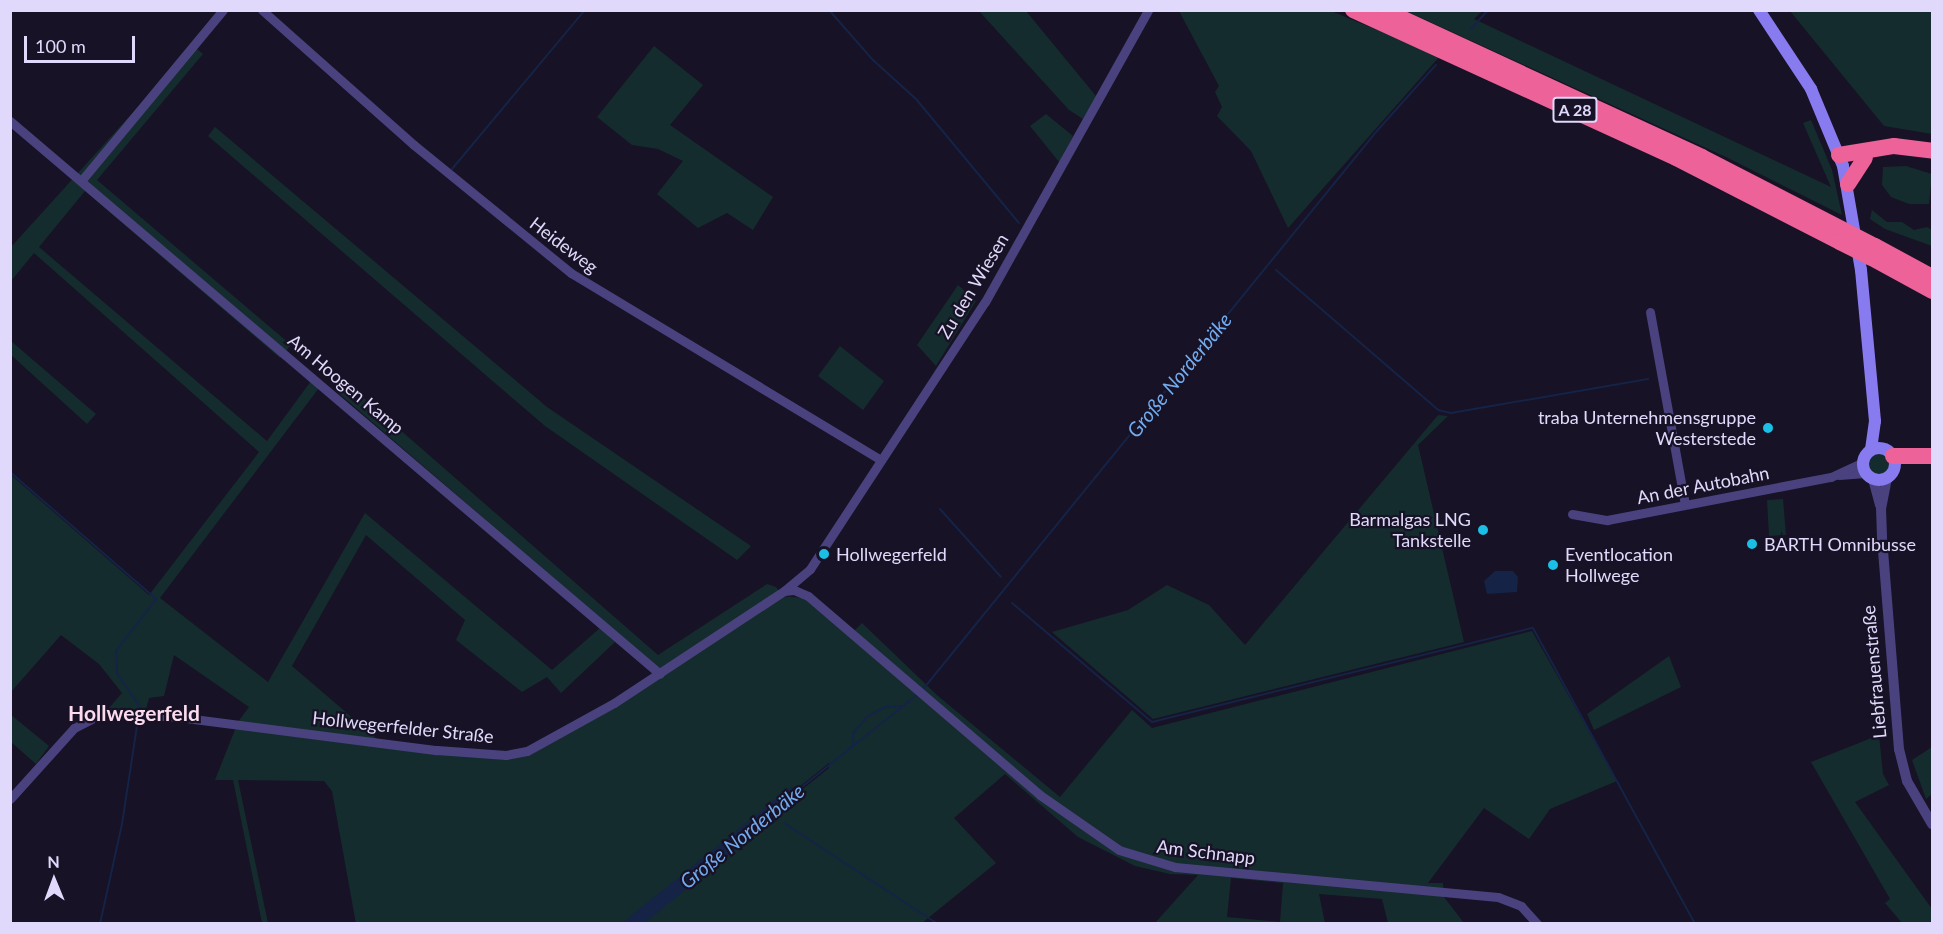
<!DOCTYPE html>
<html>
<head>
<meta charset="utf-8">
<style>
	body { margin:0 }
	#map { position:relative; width:1943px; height:934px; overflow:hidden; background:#171225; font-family:Lato,sans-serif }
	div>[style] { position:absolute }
	.green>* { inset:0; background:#152c2e }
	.round { border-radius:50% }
	.water>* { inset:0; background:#142346 }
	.stream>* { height:2px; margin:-1px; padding:0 1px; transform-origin:1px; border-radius:1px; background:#142346 }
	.river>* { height:14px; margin:-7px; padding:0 7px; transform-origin:7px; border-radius:7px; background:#142346 }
	.minor>* { height:9px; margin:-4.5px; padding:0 4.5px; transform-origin:4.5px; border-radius:4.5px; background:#4a427e }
	.tertiary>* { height:10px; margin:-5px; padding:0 5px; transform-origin:5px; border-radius:5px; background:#4a427e }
	.secondary>* { height:12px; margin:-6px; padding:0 6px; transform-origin:6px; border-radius:6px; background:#887bf0 }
	.secondary>.ring { margin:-6px; padding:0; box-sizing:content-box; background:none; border:12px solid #887bf0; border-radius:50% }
	.motorway>* { height:16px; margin:-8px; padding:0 8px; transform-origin:8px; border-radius:8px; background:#ed6298 }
	.motorway-bridge>* { height:16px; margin:-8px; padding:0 8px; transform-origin:8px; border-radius:8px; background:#ed6298 }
	.dots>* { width:16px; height:16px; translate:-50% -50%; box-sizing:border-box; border:3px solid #171225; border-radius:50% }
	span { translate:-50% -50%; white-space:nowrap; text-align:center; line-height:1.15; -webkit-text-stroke:4.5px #171225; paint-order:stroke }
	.shield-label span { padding:2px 4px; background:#171225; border:2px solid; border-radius:4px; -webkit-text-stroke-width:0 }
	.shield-label { font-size:16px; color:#e0d9fb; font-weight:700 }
	.street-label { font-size:18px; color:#e0d9fb }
	.poi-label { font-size:18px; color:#e0d9fb }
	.right { translate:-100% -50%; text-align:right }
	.left { translate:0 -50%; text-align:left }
	.water-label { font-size:20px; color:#73abef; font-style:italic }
	.quarter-label { font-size:21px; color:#fbdbed; font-weight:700 }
	.frame { position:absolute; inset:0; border:12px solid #e0d9fb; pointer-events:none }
	.north { position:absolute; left:24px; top:850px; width:60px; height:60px; -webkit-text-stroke:4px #171225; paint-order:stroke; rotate:359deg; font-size:16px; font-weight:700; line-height:24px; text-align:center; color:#e0d9fb }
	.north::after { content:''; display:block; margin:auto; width:21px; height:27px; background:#e0d9fb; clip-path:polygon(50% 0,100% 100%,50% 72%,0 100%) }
	.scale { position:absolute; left:24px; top:36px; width:111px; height:27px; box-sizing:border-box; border:3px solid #e0d9fb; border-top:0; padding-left:8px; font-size:18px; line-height:21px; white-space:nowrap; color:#e0d9fb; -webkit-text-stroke:4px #171225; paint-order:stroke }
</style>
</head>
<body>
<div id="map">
	<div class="green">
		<div style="clip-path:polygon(979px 11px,1026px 11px,1096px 96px,1083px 119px,1069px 110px)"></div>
		<div style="clip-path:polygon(1179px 11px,1331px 11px,1440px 56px,1288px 228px,1251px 151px,1217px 116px,1222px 107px,1215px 92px,1219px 86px)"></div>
		<div style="clip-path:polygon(1406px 11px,1482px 11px,1474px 19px,1831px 187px,1803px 123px,1811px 120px,1832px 170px,1842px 215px,1728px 158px)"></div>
		<div style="clip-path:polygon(1790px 11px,1932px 11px,1932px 134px,1884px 126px)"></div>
		<div style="clip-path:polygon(evenodd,193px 46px,203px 54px,97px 180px,291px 345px,280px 358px,85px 191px,39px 247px,267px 441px,311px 381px,319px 388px,160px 598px,268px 682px,365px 513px,552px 670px,600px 628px,615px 642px,561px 693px,547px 677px,522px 692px,456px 640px,465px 620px,366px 535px,292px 666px,376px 738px,375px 745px,530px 753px,660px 670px,335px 390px,343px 380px,658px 655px,767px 584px,776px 587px,783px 596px,803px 598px,849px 636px,862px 623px,938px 696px,1060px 797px,1132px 710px,1152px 728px,1532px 631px,1617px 781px,1550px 809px,1529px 839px,1484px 808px,1428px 883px,1443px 883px,1444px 897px,1464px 923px,1388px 923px,1382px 899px,1319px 894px,1325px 923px,1155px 923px,1198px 875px,1170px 874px,1135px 866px,1078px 837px,1005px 774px,954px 818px,996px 863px,922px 923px,635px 923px,829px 768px,829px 763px,630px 923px,356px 924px,332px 791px,324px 781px,238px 780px,268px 923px,262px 923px,233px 780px,215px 780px,238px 722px,249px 707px,174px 655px,164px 696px,149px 698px,146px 710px,109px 708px,122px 693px,99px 664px,61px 635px,11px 692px,11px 475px,149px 595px,259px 452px,34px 253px,11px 281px,11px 247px,193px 46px,1231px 878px,1283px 883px,1280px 922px,1227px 917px,1231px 878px)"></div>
		<div style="clip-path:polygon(654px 46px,703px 85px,670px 125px,773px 197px,753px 230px,727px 213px,698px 228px,657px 194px,683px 161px,658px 149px,632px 145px,597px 117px)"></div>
		<div style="clip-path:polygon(1046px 114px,1073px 136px,1059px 162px,1030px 126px)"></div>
		<div style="clip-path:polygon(215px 127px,547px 407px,751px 546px,737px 560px,545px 426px,208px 136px)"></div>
		<div style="clip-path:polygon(1906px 166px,1932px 174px,1929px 204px,1909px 204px,1891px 197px,1882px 185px,1883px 167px)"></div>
		<div style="clip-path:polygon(1872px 210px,1887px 222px,1902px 222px,1914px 230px,1927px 227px,1932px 230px,1932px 246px,1885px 229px,1870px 219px)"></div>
		<div style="clip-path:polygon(958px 285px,976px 301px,936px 366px,917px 345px)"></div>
		<div style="clip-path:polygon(11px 341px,96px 414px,87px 424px,11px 355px)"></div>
		<div style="clip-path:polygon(840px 346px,884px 381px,863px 410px,818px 376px)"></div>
		<div style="clip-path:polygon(1438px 415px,1448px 416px,1418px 445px,1464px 642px,1153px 719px,1052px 632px,1128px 610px,1167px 585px,1209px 605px,1245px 645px)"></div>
		<div class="round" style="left:1867px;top:452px;width:24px;height:24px"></div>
		<div style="clip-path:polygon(1783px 499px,1786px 535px,1769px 536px,1767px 500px)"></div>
		<div style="clip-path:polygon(1669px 656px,1681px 687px,1594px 730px,1587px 714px)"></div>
		<div style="clip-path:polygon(10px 714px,49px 746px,36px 764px,11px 742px)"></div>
		<div style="clip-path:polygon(1879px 735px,1883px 774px,1889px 785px,1855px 802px,1932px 909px,1932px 921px,1929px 923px,1902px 923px,1885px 903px,1890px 899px,1811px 762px)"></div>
		<div style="clip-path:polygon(1932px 747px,1932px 794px,1926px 799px,1912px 760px)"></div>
	</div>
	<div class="water">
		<div style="clip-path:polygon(1495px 571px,1513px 571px,1518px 577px,1517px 592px,1487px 594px,1484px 581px)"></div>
	</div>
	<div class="stream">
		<div style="left:829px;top:10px;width:67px;rotate:48.7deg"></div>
		<div style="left:873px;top:60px;width:58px;rotate:42.2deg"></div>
		<div style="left:916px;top:99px;width:161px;rotate:50.3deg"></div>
		<div style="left:1471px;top:29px;width:25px;rotate:-48deg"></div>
		<div style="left:452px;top:169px;width:207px;rotate:-50.1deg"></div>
		<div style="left:1276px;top:270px;width:214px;rotate:40.8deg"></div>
		<div style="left:1438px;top:410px;width:13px;rotate:13deg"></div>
		<div style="left:1451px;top:413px;width:200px;rotate:-9.8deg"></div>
		<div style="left:10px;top:472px;width:194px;rotate:41deg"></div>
		<div style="left:156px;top:599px;width:66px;rotate:127.6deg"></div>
		<div style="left:116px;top:651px;width:22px;rotate:87deg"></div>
		<div style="left:117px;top:673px;width:40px;rotate:56deg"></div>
		<div style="left:940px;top:509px;width:91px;rotate:48.1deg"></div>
		<div style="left:1012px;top:603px;width:184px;rotate:40.4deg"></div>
		<div style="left:1152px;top:722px;width:392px;rotate:-13.9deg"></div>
		<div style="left:1533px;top:628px;width:337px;rotate:61.3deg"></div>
		<div style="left:924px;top:688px;width:717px;rotate:-50.89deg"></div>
		<div style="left:1376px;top:132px;width:90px;rotate:-48.2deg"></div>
		<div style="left:852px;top:748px;width:16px;rotate:-83deg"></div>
		<div style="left:854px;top:732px;width:21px;rotate:-49deg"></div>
		<div style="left:868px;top:716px;width:19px;rotate:-28deg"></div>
		<div style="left:885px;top:707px;width:20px;rotate:-3deg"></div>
		<div style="left:793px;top:794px;width:159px;rotate:-38.6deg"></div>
		<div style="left:784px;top:823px;width:184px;rotate:33.3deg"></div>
		<div style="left:100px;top:924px;width:102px;rotate:-77.6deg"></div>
		<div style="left:122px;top:824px;width:106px;rotate:-81.3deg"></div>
	</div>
	<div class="river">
		<div style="left:632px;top:924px;width:207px;rotate:-38.9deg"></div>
	</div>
	<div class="minor">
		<div style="left:262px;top:10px;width:203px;rotate:41.6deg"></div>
		<div style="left:414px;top:145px;width:203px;rotate:39.2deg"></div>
		<div style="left:571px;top:273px;width:362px;rotate:31.1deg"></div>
		<div style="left:10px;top:121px;width:853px;rotate:40.39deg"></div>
		<div style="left:81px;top:181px;width:222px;rotate:-50.3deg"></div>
		<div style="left:1650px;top:312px;width:195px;rotate:79.7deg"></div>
		<div style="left:1839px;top:475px;width:27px;rotate:-4deg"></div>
		<div style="left:1572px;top:514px;width:36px;rotate:10deg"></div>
		<div style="left:1607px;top:520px;width:228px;rotate:-10.9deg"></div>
		<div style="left:1831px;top:477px;width:35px;rotate:-25deg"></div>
		<div style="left:784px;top:591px;width:10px;rotate:-6deg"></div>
		<div style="left:794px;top:590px;width:15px;rotate:23deg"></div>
		<div style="left:808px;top:596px;width:306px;rotate:40.6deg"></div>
		<div style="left:1040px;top:795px;width:96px;rotate:34.8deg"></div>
		<div style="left:1119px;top:850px;width:59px;rotate:16.9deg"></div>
		<div style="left:1175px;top:867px;width:324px;rotate:5.3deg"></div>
		<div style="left:1498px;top:897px;width:25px;rotate:21deg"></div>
		<div style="left:1521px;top:906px;width:24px;rotate:48deg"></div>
		<div style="left:10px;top:799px;width:96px;rotate:-48deg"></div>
		<div style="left:74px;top:728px;width:28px;rotate:-27deg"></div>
		<div style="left:99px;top:715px;width:16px;rotate:-7deg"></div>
		<div style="left:115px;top:713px;width:63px;rotate:3.6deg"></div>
		<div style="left:178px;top:717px;width:261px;rotate:7.3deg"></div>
		<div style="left:437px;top:750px;width:69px;rotate:4.1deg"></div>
		<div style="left:506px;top:755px;width:21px;rotate:-11deg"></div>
		<div style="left:527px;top:751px;width:99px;rotate:-28.9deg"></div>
		<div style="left:614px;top:703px;width:204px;rotate:-33.4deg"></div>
		<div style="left:784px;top:591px;width:34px;rotate:-40deg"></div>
		<div style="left:810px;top:569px;width:319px;rotate:-56.8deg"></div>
		<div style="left:985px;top:302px;width:334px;rotate:-60.8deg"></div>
	</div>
	<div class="tertiary">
		<div style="left:1887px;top:478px;width:31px;rotate:101deg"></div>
		<div style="left:1881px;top:508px;width:30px;rotate:88deg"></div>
		<div style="left:1882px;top:538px;width:212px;rotate:85.4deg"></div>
		<div style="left:1899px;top:749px;width:33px;rotate:76deg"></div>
		<div style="left:1907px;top:781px;width:50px;rotate:59.8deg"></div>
		<div style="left:1873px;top:479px;width:27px;rotate:75deg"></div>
	</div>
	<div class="secondary">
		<div style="left:1759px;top:10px;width:95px;rotate:56.6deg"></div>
		<div style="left:1811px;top:89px;width:83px;rotate:67.4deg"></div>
		<div style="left:1843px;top:166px;width:106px;rotate:80.2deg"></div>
		<div style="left:1861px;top:270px;width:152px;rotate:84.7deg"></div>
		<div style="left:1875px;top:421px;width:29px;rotate:98deg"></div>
		<div class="ring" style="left:1863px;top:448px;width:20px;height:20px"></div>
	</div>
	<div class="motorway">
		<div style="left:1353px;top:10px;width:355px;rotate:24.6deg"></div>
		<div style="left:1676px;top:158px;width:184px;rotate:27.1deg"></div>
		<div style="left:1384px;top:10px;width:350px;rotate:24.8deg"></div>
		<div style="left:1702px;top:157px;width:170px;rotate:27.3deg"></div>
		<div style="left:1839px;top:155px;width:56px;rotate:-9.3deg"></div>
		<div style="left:1894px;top:146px;width:38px;rotate:7deg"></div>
		<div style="left:1848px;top:184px;width:31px;rotate:-57deg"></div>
		<div style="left:1875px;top:246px;width:65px;rotate:28.5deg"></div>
		<div style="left:1870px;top:257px;width:71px;rotate:28.7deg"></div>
		<div style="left:1893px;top:456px;width:39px"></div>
	</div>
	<div class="motorway-bridge">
		<div style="left:1853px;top:235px;width:25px;rotate:27deg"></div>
		<div style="left:1840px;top:242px;width:34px;rotate:27deg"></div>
	</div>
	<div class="dots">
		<div style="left:1768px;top:428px;background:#1bbfe6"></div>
		<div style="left:1483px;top:530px;background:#1bbfe6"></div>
		<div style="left:1752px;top:544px;background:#1bbfe6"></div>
		<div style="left:824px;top:554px;background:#1bbfe6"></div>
		<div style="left:1553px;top:565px;background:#1bbfe6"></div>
	</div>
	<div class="shield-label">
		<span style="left:1575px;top:110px">A 28</span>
	</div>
	<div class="street-label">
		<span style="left:564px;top:245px;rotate:37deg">Heideweg</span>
		<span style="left:973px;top:286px;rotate:-59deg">Zu den Wiesen</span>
		<span style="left:346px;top:384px;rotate:40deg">Am Hoogen Kamp</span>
		<span style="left:1703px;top:485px;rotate:-11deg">An der Autobahn</span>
		<span style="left:1874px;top:672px;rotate:-95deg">Liebfrauenstraße</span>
		<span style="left:403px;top:727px;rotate:6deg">Hollwegerfelder Straße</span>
		<span style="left:1206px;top:852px;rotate:7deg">Am Schnapp</span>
	</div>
	<div class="poi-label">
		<span class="right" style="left:1756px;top:428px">traba Unternehmensgruppe<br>Westerstede</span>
		<span class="right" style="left:1471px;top:530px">Barmalgas LNG<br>Tankstelle</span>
		<span class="left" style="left:1764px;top:544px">BARTH Omnibusse</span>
		<span class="left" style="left:836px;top:554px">Hollwegerfeld</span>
		<span class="left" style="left:1565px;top:565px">Eventlocation<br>Hollwege</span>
	</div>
	<div class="water-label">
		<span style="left:1179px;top:375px;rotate:-51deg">Große Norderbäke</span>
		<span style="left:742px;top:836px;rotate:-39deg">Große Norderbäke</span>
	</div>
	<div class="quarter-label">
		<span style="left:134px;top:713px">Hollwegerfeld</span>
	</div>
	<div class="frame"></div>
	<div class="north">N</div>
	<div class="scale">100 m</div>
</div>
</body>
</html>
